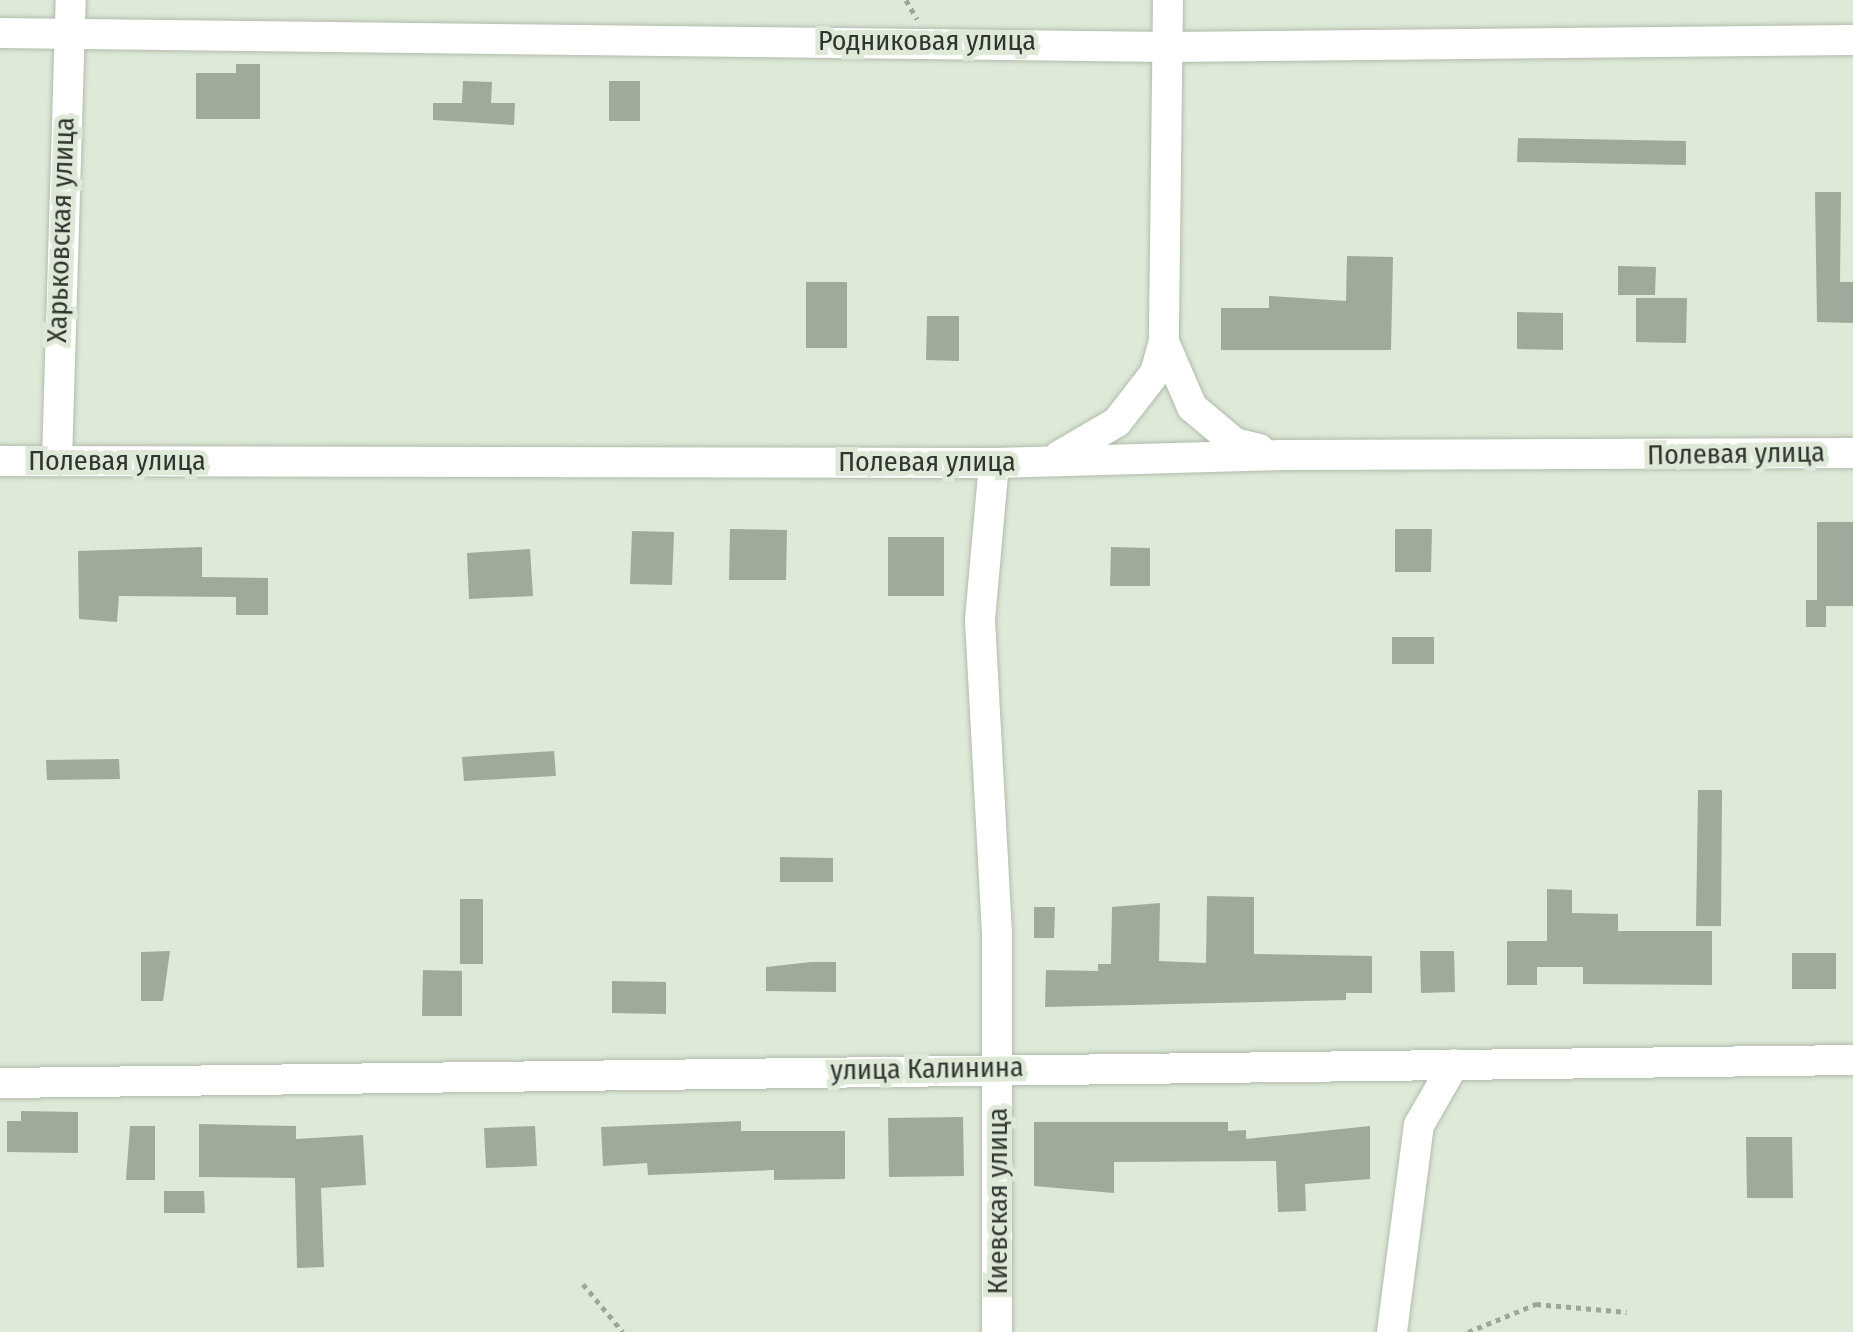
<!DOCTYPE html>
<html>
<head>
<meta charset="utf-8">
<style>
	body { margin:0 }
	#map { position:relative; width:1853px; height:1332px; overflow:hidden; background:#dee9d8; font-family:"Fira Sans Condensed",sans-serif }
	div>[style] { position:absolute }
	.building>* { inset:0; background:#a0aa9b }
	.path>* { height:5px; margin-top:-2.5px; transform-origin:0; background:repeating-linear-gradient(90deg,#9da699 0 5px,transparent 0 10px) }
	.roads { filter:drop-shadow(0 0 2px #b1bcac) drop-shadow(0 0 2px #b1bcac) }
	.minor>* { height:30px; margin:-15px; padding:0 15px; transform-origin:15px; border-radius:15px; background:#fff }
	span { translate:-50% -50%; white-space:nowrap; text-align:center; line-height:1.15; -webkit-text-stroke:10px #dee9d8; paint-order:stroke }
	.street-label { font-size:28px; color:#31352f }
</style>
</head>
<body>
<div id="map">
	<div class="building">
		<div style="clip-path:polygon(236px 64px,260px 64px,260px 119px,196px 119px,196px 73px,236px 73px)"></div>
		<div style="clip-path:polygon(463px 81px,492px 82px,491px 103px,515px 103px,514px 125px,433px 120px,433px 103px,462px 103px)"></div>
		<div style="clip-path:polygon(609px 81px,640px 81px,640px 121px,609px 121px)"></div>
		<div style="clip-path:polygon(1518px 138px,1686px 141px,1686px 165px,1517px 162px)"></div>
		<div style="clip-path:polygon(1815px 192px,1841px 192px,1840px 282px,1853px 282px,1853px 323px,1817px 322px)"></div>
		<div style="clip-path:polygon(1347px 256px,1393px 257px,1391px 350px,1221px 350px,1221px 308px,1269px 308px,1269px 296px,1346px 301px)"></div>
		<div style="clip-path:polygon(1618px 266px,1656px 267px,1655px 295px,1618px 295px)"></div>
		<div style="clip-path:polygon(806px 282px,847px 282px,847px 348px,806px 348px)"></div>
		<div style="clip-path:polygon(1636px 298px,1687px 298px,1686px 343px,1636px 342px)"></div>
		<div style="clip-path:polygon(1517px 312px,1563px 313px,1563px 350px,1517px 349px)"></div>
		<div style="clip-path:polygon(927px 316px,959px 316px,959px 361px,926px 360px)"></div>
		<div style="clip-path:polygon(1817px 522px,1853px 522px,1853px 606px,1826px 606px,1826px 627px,1806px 627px,1806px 600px,1817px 600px)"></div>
		<div style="clip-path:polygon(730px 529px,787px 530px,786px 580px,729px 580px)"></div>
		<div style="clip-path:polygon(1395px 529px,1432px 529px,1431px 572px,1395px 572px)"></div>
		<div style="clip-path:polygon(632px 531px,674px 532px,672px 585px,630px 584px)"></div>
		<div style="clip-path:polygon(888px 537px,944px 537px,944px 596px,888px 596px)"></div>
		<div style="clip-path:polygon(202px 547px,202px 577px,268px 578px,268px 615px,236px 615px,236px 597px,119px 596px,117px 622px,79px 619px,78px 551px)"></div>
		<div style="clip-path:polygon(1111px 547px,1150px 548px,1150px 586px,1110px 586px)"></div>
		<div style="clip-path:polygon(530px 549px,533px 596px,469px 599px,467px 553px)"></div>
		<div style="clip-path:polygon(1392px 637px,1434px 637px,1434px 664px,1392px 664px)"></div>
		<div style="clip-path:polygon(554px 751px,556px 776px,464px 781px,462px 757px)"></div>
		<div style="clip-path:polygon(119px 759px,120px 779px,47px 780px,46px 760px)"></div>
		<div style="clip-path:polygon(1698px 790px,1722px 790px,1721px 926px,1696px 926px)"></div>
		<div style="clip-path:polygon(780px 857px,833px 858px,833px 882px,780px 882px)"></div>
		<div style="clip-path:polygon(1547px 889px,1572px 890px,1572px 913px,1618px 914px,1618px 931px,1712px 931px,1712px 985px,1583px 984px,1583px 967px,1537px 967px,1537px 985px,1507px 985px,1507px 941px,1547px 941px)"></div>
		<div style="clip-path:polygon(1207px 896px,1254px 897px,1254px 954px,1372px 956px,1372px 993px,1346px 993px,1346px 1000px,1045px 1007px,1046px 970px,1098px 971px,1098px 964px,1111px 964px,1112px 907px,1160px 903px,1159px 961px,1206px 963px)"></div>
		<div style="clip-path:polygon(460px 899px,483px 899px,483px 964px,460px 964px)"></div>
		<div style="clip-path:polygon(1034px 907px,1055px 907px,1054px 938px,1034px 938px)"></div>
		<div style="clip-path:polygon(170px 951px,163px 1001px,141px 1001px,141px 952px)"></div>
		<div style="clip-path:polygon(1420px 951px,1454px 951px,1455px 992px,1421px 993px)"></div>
		<div style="clip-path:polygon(1792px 953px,1836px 953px,1836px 989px,1792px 989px)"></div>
		<div style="clip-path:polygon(811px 962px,836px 962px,836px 992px,766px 991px,766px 967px)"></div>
		<div style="clip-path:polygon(423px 970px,462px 971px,462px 1016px,422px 1016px)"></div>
		<div style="clip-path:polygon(612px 981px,666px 982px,666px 1014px,612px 1013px)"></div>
		<div style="clip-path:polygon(21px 1111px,78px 1112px,78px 1153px,7px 1152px,7px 1121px,21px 1121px)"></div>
		<div style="clip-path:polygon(963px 1117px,964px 1176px,889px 1177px,888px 1118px)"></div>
		<div style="clip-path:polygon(741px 1121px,741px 1131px,845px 1131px,845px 1179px,774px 1180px,774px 1170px,648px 1175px,647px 1163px,603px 1166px,601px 1127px)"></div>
		<div style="clip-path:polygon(1034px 1122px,1228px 1122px,1228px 1131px,1246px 1130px,1246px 1139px,1370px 1126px,1370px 1179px,1305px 1184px,1306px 1211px,1278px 1212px,1276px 1161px,1114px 1162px,1114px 1193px,1034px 1186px)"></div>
		<div style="clip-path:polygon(199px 1124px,296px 1126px,296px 1139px,363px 1135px,366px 1185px,321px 1188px,324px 1267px,297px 1268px,295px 1178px,199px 1177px)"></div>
		<div style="clip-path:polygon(130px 1126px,155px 1126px,155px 1180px,126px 1180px)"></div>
		<div style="clip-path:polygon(535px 1126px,537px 1166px,486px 1168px,484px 1128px)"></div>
		<div style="clip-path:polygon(1746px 1137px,1792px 1137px,1793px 1198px,1747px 1198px)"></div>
		<div style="clip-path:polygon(164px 1191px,204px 1191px,205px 1213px,164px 1213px)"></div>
	</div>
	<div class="path">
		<div style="left:906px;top:0;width:22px;rotate:60deg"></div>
		<div style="left:583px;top:1284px;width:62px;rotate:50.2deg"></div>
		<div style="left:1468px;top:1332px;width:74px;rotate:-22.4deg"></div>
		<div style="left:1536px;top:1304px;width:91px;rotate:5deg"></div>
	</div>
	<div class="roads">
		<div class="minor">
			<div style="left:1168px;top:0;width:342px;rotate:90.7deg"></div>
			<div style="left:1164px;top:342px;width:71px;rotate:66.7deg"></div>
			<div style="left:1192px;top:407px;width:56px;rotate:39.9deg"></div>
			<div style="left:1235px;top:443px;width:25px;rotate:14deg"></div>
			<div style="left:0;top:33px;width:1169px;rotate:0.69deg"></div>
			<div style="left:1169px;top:47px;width:684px;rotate:-0.59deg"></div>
			<div style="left:1059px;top:456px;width:67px;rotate:-30.4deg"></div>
			<div style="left:1117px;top:422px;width:62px;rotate:-52.2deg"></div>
			<div style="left:1155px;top:373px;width:32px;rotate:-74deg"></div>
			<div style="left:0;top:461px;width:994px;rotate:0.12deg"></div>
			<div style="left:994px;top:463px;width:288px;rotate:-1.6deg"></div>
			<div style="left:1282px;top:455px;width:571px;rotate:-0.2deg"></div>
			<div style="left:57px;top:461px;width:461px;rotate:-88.3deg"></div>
			<div style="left:994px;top:463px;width:158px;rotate:95.1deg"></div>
			<div style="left:980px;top:620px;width:315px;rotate:86.9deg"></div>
			<div style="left:997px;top:935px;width:397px;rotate:90deg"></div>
			<div style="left:0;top:1083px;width:1853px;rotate:-0.71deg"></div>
			<div style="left:1392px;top:1332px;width:209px;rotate:-82.6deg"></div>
			<div style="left:1419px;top:1125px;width:70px;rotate:-60.2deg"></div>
		</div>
	</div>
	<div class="street-label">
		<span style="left:927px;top:41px">Родниковая улица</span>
		<span style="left:61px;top:230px;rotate:-88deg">Харьковская улица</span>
		<span style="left:1736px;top:454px;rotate:-1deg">Полевая улица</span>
		<span style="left:117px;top:461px">Полевая улица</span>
		<span style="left:927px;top:462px">Полевая улица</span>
		<span style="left:927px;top:1069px;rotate:-1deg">улица Калинина</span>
		<span style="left:998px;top:1201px;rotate:-90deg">Киевская улица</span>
	</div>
</div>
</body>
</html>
